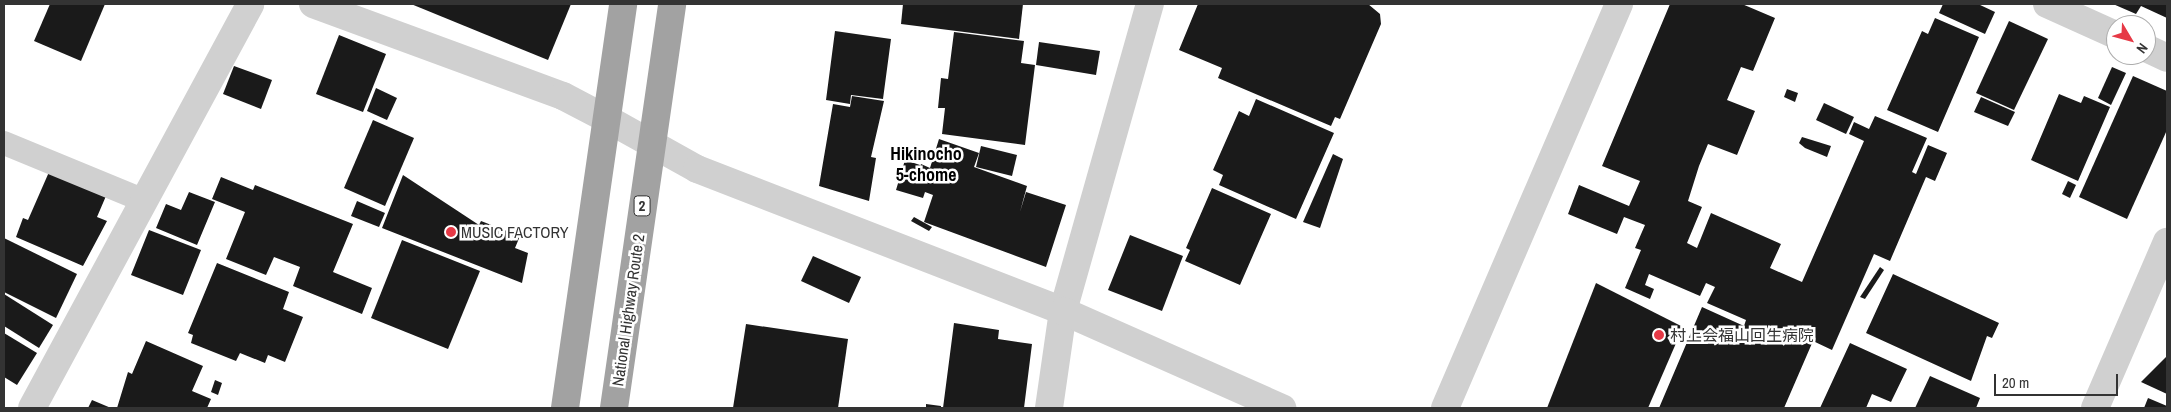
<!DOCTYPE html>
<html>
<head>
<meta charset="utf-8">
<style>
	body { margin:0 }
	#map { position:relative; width:2171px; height:412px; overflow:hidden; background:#fff; font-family:"Archivo Narrow","Noto Sans JP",sans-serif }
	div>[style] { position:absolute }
	.building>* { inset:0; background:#1a1a1a }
	.service>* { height:24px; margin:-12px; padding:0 12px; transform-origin:12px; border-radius:12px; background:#d0d0d0 }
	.minor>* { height:28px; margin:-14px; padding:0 14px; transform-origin:14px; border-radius:14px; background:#d0d0d0 }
	.tertiary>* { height:28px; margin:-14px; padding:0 14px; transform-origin:14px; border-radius:14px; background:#d0d0d0 }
	.trunk>* { height:28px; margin:-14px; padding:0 14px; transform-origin:14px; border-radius:14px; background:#a2a2a2 }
	.dots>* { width:14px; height:14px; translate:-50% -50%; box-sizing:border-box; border:2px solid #fff; border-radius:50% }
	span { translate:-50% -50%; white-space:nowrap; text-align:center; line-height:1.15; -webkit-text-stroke:5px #fff; paint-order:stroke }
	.shield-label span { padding:1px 4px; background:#fff; border:1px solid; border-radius:4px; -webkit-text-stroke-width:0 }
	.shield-label { font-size:15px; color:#333; font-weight:700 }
	.poi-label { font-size:16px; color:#333 }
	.left { translate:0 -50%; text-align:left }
	.street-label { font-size:16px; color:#333 }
	.neighbourhood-label { font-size:18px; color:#000; font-weight:700 }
	.frame { position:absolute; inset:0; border:5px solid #333; pointer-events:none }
	.north { position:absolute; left:2106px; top:15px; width:50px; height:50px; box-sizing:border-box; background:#fff; border:1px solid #adadad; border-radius:50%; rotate:127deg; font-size:14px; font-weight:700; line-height:20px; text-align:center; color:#333 }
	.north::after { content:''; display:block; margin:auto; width:18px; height:22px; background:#e63946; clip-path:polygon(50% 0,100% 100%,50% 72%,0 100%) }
	.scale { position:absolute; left:1994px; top:374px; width:124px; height:22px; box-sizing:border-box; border:2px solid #333; border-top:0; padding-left:6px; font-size:15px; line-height:18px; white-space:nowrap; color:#333; -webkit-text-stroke:4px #fff; paint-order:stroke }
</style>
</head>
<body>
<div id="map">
	<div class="building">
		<div style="clip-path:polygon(50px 4px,105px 4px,81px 61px,34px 41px)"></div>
		<div style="clip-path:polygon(411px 4px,571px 4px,548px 60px)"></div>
		<div style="clip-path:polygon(903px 4px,1023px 4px,1019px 39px,901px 24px)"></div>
		<div style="clip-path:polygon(1198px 4px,1368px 4px,1380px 14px,1381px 24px,1340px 119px,1335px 117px,1331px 126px,1218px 78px,1222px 68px,1179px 50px)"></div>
		<div style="clip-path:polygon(1670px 4px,1742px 4px,1775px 18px,1753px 71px,1741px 67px,1727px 100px,1755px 111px,1737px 155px,1708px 144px,1699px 166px,1688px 201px,1702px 207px,1687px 243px,1697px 248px,1711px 213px,1781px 244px,1770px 268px,1802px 282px,1864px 141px,1849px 134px,1854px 122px,1869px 129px,1875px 116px,1927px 138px,1912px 172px,1916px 174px,1928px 145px,1947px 153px,1935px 181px,1926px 177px,1890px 261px,1874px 254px,1832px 350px,1813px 341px,1784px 408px,1659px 408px,1702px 307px,1744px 326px,1746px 320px,1707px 303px,1715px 287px,1706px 283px,1700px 296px,1649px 274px,1645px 285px,1654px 289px,1650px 299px,1625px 288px,1641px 250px,1635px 248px,1645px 225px,1624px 217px,1617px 234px,1568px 214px,1579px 185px,1629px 206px,1640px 181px,1602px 166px)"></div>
		<div style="clip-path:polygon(1943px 4px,1978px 4px,1995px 12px,1985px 34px,1939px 13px)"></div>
		<div style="clip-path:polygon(2113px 4px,2167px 4px,2167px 18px,2141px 6px,2136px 14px)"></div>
		<div style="clip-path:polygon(1935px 18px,1979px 37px,1938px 132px,1887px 110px,1922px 31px,1928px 34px)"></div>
		<div style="clip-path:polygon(2009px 21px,2048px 39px,2014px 110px,1976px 93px)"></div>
		<div style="clip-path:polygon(835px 31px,891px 39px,883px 99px,851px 95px,850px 104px,826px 100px)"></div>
		<div style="clip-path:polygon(954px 32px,1024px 41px,1021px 63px,1035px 65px,1025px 145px,942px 134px,945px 108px,938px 108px,941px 78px,948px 79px)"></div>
		<div style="clip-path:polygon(339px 35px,386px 54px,363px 112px,316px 94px)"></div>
		<div style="clip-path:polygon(1039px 42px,1100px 51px,1096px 75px,1036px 65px)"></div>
		<div style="clip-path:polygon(234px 66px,272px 80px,261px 109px,223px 94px)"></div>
		<div style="clip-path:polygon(2112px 67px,2126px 73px,2111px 105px,2098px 98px)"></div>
		<div style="clip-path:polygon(2133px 76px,2167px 91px,2167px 130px,2127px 219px,2079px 197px)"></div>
		<div style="clip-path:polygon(376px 88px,397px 98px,387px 120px,367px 111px)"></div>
		<div style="clip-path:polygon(1787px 89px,1798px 93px,1795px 102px,1784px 97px)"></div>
		<div style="clip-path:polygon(2059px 94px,2081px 103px,2084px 96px,2110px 107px,2078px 181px,2031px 160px)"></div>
		<div style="clip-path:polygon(852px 96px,884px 101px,871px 157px,876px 158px,869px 201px,819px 186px,833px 104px,850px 107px)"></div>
		<div style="clip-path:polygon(1981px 97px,2015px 112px,2008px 126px,1974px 112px)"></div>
		<div style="clip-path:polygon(1256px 99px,1334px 133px,1296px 219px,1219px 185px,1223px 175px,1213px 170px,1239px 111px,1249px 116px)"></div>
		<div style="clip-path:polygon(1824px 103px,1854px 117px,1846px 134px,1816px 120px)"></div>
		<div style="clip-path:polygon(373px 120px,414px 138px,385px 206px,344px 188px)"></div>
		<div style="clip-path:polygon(1802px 137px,1831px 146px,1827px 157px,1805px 148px,1799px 143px)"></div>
		<div style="clip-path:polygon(939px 139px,979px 153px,974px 167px,1027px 186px,1020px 212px,1026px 192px,1066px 205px,1046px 267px,924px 222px,933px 195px,925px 192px,923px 198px,896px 190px,905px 160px,920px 165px,915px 181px,921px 164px,930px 168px)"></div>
		<div style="clip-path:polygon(981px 146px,1017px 155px,1012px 176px,976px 167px)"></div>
		<div style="clip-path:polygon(1333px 154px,1343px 159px,1320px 228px,1303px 222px)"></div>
		<div style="clip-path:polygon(49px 172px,106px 196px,97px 217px,107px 221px,83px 266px,16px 237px,23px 218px,28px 220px)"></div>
		<div style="clip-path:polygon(403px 175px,479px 225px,481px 221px,520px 236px,515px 248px,528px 253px,522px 283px,382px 228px)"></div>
		<div style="clip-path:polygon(221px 177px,253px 190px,255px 185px,353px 224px,333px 272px,372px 288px,362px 314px,293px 286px,300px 267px,274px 257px,266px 275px,226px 259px,245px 212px,212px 199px)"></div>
		<div style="clip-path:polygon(2068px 181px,2076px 185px,2070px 198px,2062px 194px)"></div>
		<div style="clip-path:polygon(1212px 188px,1271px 214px,1240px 285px,1185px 261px,1190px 250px,1186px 248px)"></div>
		<div style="clip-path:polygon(189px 192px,215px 202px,197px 245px,156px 228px,166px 204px,181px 210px)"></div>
		<div style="clip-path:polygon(357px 201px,385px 213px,379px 227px,351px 216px)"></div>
		<div style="clip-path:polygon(914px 217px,932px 227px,929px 231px,911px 221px)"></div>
		<div style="clip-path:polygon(149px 230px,201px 250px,183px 295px,131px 275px)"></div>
		<div style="clip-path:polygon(1130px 235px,1183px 256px,1162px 311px,1108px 290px)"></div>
		<div style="clip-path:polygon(4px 238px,77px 274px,56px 318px,4px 292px)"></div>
		<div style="clip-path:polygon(402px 240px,480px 271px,448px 349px,371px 318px)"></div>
		<div style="clip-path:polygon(813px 256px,861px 277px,849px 303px,801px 281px)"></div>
		<div style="clip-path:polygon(217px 263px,289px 292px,283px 309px,303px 317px,285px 362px,268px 355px,265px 363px,240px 353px,236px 361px,191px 343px,193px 335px,188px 333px)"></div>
		<div style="clip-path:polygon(1880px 267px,1884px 270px,1865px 299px,1860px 297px)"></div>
		<div style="clip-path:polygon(1893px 274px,1999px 323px,1992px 338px,1987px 336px,1971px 381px,1866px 333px)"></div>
		<div style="clip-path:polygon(1596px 283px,1683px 327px,1648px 408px,1547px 408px)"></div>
		<div style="clip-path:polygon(4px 294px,53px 325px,39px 348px,4px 326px)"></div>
		<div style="clip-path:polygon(954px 323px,999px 330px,998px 339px,1032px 344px,1024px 408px,943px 408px)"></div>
		<div style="clip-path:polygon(746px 324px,848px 339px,838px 408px,733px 408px)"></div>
		<div style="clip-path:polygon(4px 333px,37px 353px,17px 385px,4px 377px)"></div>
		<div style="clip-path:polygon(146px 341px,203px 366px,192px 391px,211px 399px,207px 408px,117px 408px,128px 372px,132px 374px)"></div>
		<div style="clip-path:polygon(1850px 343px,1907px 369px,1891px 402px,1872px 394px,1866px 408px,1820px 408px)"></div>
		<div style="clip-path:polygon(2167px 356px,2167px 394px,2141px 382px)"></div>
		<div style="clip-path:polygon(1930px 376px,1980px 398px,1976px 408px,1915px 408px)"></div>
		<div style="clip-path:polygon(215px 380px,222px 383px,218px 395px,211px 392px)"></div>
		<div style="clip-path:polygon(2148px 398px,2167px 406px,2167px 408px,2144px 408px)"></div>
		<div style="clip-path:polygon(92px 400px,111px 408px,88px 408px)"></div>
		<div style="clip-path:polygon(926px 404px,941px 406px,941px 408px,926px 408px)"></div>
	</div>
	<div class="service">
		<div style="left:4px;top:143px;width:149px;rotate:22.4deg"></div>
	</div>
	<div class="minor">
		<div style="left:313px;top:4px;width:266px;rotate:20.2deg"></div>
		<div style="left:563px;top:96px;width:52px;rotate:27.6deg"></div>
		<div style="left:2047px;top:4px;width:76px;rotate:24.2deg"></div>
		<div style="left:2146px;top:48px;width:23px;rotate:25deg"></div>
		<div style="left:32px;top:408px;width:459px;rotate:-61.6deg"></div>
		<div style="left:1049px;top:408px;width:98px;rotate:-81.8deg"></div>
		<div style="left:1063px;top:311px;width:319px;rotate:-74.2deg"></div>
	</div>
	<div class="tertiary">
		<div style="left:609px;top:120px;width:101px;rotate:29.1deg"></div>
		<div style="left:697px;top:169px;width:393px;rotate:21.2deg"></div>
		<div style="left:1063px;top:311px;width:240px;rotate:23.9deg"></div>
		<div style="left:1445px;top:408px;width:440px;rotate:-66.7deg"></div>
		<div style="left:2095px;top:408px;width:181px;rotate:-66.6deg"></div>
	</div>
	<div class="trunk">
		<div style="left:565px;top:408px;width:408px;rotate:-81.8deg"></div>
		<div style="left:614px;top:408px;width:408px;rotate:-81.8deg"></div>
	</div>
	<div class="dots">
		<div style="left:451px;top:232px;background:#e63946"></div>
		<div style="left:1659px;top:335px;background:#e63946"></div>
	</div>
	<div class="shield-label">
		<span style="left:642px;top:206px">2</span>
	</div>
	<div class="poi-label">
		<span class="left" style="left:461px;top:232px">MUSIC FACTORY</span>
		<span class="left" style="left:1670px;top:335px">村上会福山回生病院</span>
	</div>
	<div class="street-label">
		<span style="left:628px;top:310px;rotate:-82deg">National Highway Route 2</span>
	</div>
	<div class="neighbourhood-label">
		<span style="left:926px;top:165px">Hikinocho<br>5-chome</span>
	</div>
	<div class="frame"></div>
	<div class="north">N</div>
	<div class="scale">20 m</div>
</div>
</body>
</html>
